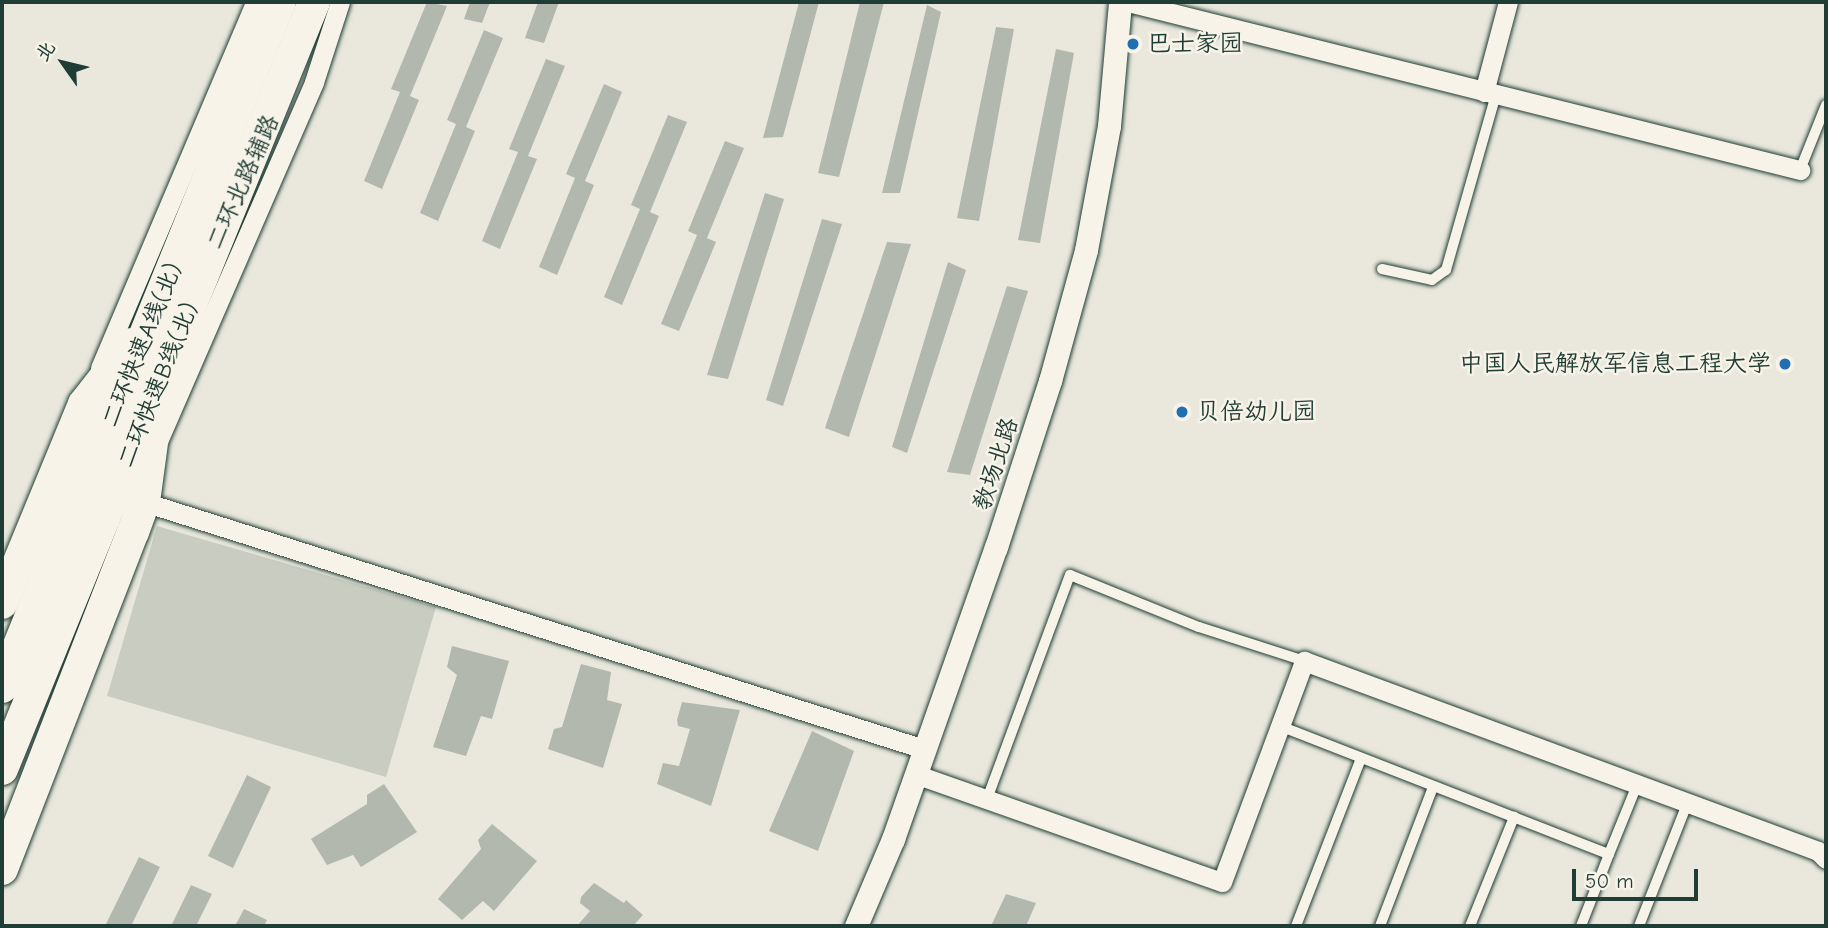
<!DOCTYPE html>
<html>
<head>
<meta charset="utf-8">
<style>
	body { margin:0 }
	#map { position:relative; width:1828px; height:928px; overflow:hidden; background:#eae8dd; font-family:"Comic Neue","LXGW WenKai TC",sans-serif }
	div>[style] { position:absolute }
	.green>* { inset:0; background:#c8ccc1 }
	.building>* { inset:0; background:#b2b8ae }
	.roads { filter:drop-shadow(0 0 2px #1f3d34) drop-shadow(0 0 2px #1f3d34) }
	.service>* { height:10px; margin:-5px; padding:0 5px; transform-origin:5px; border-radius:5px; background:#f7f3e8 }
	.minor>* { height:19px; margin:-9.5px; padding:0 9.5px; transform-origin:9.5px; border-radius:9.5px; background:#f7f3e8 }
	.tertiary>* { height:23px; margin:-11.5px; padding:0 11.5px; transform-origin:11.5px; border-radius:11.5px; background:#f7f3e8 }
	.trunk>* { height:32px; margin:-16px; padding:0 16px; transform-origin:16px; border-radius:16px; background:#f7f3e8 }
	.dots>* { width:19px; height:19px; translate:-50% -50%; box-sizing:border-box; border:4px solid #f7f3e8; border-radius:50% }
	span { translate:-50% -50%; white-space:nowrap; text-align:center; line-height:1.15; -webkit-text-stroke:5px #f7f3e8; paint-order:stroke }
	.poi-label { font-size:24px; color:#1f3d34 }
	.left { translate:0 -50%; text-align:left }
	.right { translate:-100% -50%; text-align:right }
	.street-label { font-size:24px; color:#1f3d34 }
	.frame { position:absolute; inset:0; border:4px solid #1f3d34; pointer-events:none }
	.north { position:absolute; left:28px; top:28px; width:70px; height:70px; -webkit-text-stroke:5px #f7f3e8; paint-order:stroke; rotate:304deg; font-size:19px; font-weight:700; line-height:28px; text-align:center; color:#1f3d34 }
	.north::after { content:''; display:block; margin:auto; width:24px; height:32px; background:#1f3d34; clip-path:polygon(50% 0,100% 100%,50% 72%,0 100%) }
	.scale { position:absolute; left:1572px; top:869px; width:126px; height:32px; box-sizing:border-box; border:4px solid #1f3d34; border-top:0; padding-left:9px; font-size:21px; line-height:24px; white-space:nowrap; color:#1f3d34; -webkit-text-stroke:5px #f7f3e8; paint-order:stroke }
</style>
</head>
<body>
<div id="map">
	<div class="green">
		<div style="clip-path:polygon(157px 526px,436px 607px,386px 777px,107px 696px)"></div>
	</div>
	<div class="building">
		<div style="clip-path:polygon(427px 2px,447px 6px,410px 96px,419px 100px,382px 189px,364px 181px,400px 92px,391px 89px)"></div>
		<div style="clip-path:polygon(470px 2px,490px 2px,482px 23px,464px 19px)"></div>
		<div style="clip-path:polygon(538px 2px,559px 2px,544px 43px,525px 38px)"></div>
		<div style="clip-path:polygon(799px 2px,819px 2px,783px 137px,763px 138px)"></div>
		<div style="clip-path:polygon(860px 2px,884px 2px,839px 177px,818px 173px)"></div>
		<div style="clip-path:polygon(927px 5px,941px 12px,900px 193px,882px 193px)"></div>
		<div style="clip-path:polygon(996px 27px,1014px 29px,979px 221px,957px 218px)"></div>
		<div style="clip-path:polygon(484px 30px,503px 38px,466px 127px,475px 131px,438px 221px,420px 213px,456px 124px,447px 120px)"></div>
		<div style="clip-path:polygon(1056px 49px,1074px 53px,1040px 243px,1018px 240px)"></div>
		<div style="clip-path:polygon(546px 59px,565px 66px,528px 156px,537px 159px,500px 249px,482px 241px,518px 152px,509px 149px)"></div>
		<div style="clip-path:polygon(604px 84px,622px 92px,585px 181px,594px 185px,557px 275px,539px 267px,575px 178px,566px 174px)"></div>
		<div style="clip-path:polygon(668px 115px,687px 122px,650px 212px,659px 216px,622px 305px,604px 297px,640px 209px,631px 205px)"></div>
		<div style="clip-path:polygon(725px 141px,744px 148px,707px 238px,716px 242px,679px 331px,661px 324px,697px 235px,688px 231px)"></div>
		<div style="clip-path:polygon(765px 193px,784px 199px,728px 379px,707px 375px)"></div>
		<div style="clip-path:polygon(822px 219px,842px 224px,783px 406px,766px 400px)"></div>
		<div style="clip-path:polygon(887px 242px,911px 244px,849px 437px,825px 428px)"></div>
		<div style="clip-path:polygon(948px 262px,966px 270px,907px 453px,892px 447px)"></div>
		<div style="clip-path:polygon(1007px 286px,1028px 291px,970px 475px,947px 472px)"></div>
		<div style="clip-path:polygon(452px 646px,509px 661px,492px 719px,481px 716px,466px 756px,433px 747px,457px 675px,447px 667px)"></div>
		<div style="clip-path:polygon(581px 664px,611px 672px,607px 700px,622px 704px,603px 768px,548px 749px,554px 729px,562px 727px)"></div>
		<div style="clip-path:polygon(682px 702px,740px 710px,711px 806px,657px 784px,663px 763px,679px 766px,690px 729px,678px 726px,677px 720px)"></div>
		<div style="clip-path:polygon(812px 731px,854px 751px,818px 851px,769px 831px)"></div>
		<div style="clip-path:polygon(247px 775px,271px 787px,233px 868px,208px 856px)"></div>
		<div style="clip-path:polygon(384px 784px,417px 832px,361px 867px,353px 855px,327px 865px,311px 839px,367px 804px,367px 795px)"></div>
		<div style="clip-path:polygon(492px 824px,537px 861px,494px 911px,483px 901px,462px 920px,438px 899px,481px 849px,478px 840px)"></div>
		<div style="clip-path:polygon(139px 857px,160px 867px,131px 926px,105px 926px)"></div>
		<div style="clip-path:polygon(594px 883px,624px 903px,626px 900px,643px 915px,633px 926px,577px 926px,590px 911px,580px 903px,581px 897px)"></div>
		<div style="clip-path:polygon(191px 885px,212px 894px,196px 926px,171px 926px)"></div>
		<div style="clip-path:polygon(1006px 894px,1036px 903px,1026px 926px,991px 926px)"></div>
		<div style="clip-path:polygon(244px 909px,267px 920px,264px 926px,235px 926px)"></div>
	</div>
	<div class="roads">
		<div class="service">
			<div style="left:1800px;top:170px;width:70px;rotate:-68.2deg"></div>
			<div style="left:1382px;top:269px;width:51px;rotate:12.4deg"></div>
			<div style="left:1432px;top:280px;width:17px;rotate:-36deg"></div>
			<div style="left:1446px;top:270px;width:182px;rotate:-74.1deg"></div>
			<div style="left:1280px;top:726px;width:353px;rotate:21.3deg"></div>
			<div style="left:1609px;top:854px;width:74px;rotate:-67.9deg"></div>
			<div style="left:987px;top:799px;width:239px;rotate:-69.7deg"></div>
			<div style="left:1070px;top:575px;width:139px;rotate:22deg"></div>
			<div style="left:1199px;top:627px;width:110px;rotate:17.9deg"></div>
			<div style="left:1296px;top:926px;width:180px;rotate:-68.8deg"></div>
			<div style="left:1380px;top:926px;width:149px;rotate:-69.1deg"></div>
			<div style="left:1470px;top:926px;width:118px;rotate:-68deg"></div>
			<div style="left:1581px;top:926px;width:77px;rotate:-68.7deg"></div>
			<div style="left:1639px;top:926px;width:131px;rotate:-68.5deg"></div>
		</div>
		<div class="minor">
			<div style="left:1128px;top:2px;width:693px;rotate:14.04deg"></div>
			<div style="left:1484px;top:92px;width:93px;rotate:-75.1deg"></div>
			<div style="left:100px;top:368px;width:397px;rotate:-67deg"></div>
			<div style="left:159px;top:439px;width:389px;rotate:-66.5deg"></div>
			<div style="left:314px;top:82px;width:84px;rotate:-72deg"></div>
			<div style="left:144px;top:502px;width:818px;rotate:17.57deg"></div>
			<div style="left:915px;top:774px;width:325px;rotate:19.4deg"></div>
			<div style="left:1222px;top:882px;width:236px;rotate:-69.6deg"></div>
			<div style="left:1304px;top:661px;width:548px;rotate:20.29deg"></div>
			<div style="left:1818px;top:851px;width:11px;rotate:45deg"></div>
		</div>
		<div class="tertiary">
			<div style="left:856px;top:926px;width:95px;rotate:-67deg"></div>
			<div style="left:893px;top:839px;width:310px;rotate:-70.6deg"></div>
			<div style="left:996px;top:547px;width:175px;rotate:-72deg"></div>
			<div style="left:1050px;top:381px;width:136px;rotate:-74.6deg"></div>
			<div style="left:1086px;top:250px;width:126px;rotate:-79.5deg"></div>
			<div style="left:1109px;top:126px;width:124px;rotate:-84.9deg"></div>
		</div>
		<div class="trunk">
			<div style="left:2px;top:603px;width:215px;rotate:-67.6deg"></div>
			<div style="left:84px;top:404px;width:76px;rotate:-51.9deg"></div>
			<div style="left:2px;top:687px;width:739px;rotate:-67.91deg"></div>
			<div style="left:2px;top:769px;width:828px;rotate:-67.86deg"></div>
			<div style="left:2px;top:869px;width:362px;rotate:-68.8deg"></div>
			<div style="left:133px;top:532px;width:32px;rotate:-70deg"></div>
			<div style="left:144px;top:502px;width:82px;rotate:-82.3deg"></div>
		</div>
	</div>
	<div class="dots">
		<div style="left:1133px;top:44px;background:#1f6fb2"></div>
		<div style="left:1785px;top:364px;background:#1f6fb2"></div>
		<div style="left:1182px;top:412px;background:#1f6fb2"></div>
	</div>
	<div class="poi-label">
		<span class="left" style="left:1147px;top:44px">巴士家园</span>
		<span class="right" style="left:1771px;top:364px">中国人民解放军信息工程大学</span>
		<span class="left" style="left:1196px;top:412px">贝倍幼儿园</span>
	</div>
	<div class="street-label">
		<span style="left:243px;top:182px;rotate:-66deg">二环北路辅路</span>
		<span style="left:142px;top:345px;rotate:-68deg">二环快速A线(北)</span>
		<span style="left:158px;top:385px;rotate:-68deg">二环快速B线(北)</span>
		<span style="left:996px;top:464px;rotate:-72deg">教场北路</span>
	</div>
	<div class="frame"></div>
	<div class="north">北</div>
	<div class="scale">50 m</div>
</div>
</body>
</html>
